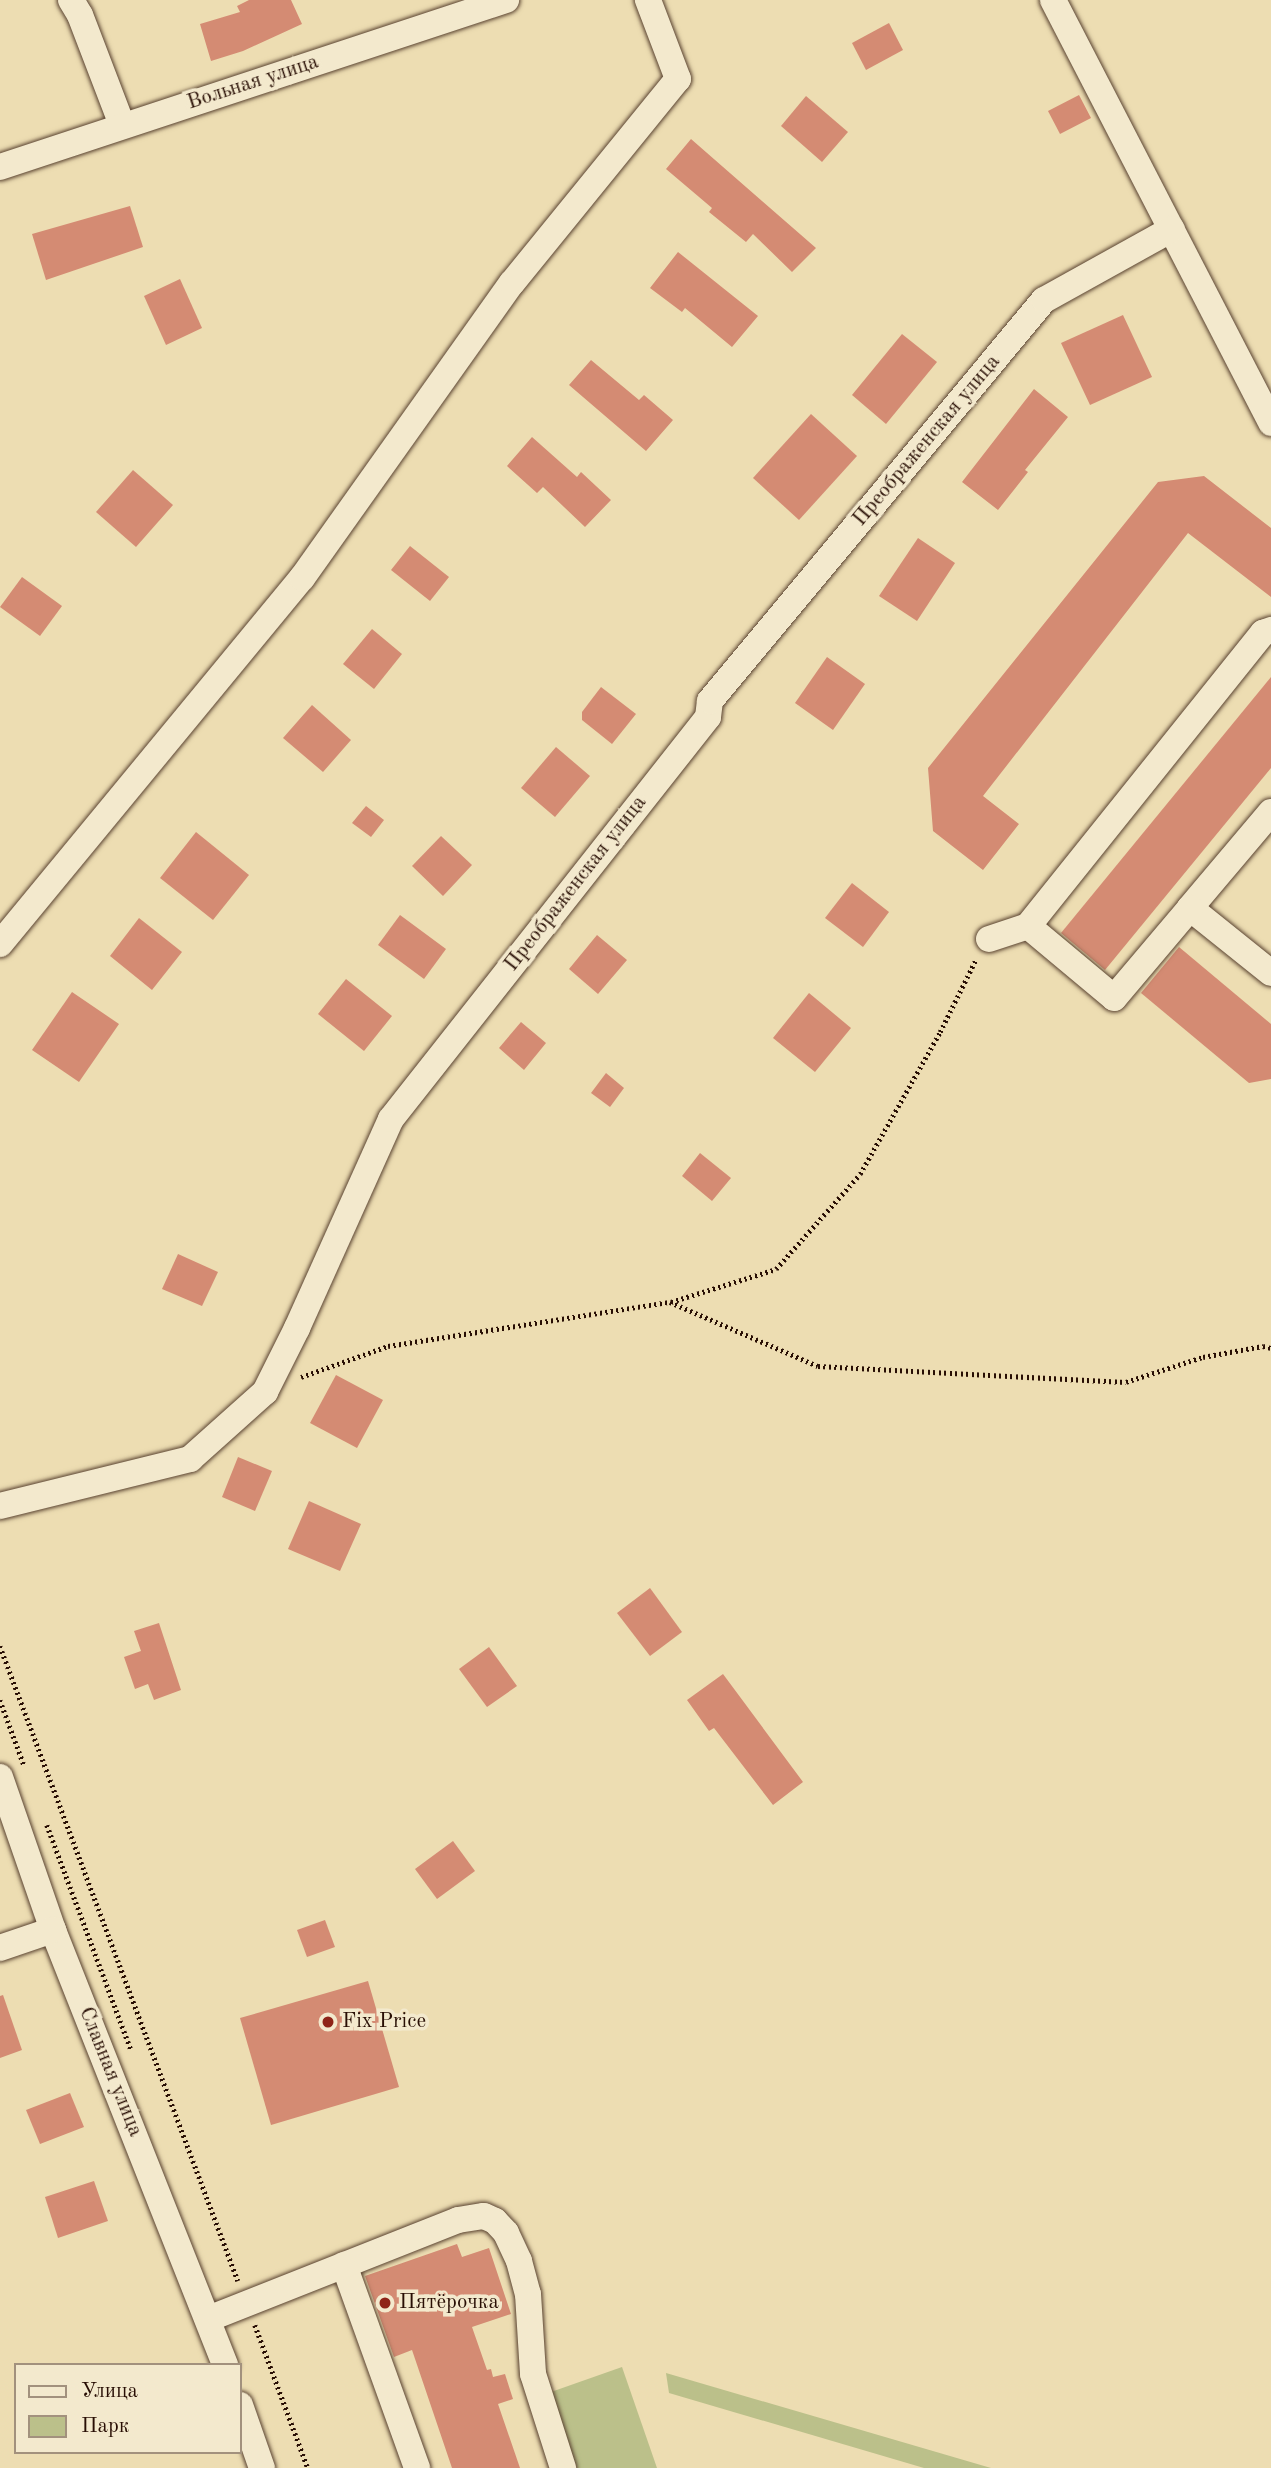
<!DOCTYPE html>
<html>
<head>
<meta charset="utf-8">
<style>
	body { margin:0 }
	#map { position:relative; width:1271px; height:2468px; overflow:hidden; background:#edddb2; font-family:"Old Standard TT",serif }
	div>[style] { position:absolute }
	.green>* { inset:0; background:#bbc08a }
	.building>* { inset:0; background:#d48b73 }
	.path>* { height:4.5px; margin-top:-2.25px; transform-origin:0; background:repeating-linear-gradient(90deg,#280e04 0 2px,transparent 0 5.5px) }
	.roads { filter:drop-shadow(0 0 2px #594230) drop-shadow(0 0 2px #594230) }
	.minor>* { height:26px; margin:-13px; padding:0 13px; transform-origin:13px; border-radius:13px; background:#f3e9cd }
	.dots>* { width:19px; height:19px; translate:-50% -50%; box-sizing:border-box; border:4px solid #f3e9cd; border-radius:50% }
	span { translate:-50% -50%; white-space:nowrap; text-align:center; line-height:1.15; -webkit-text-stroke:7px #f3e9cd; paint-order:stroke }
	.street-label { font-size:21px; color:#280e04 }
	.poi-label { font-size:21px; color:#280e04 }
	.left { translate:0 -50%; text-align:left }
	.legend { position:absolute; left:14px; top:2363px; width:228px; height:91px; box-sizing:border-box; background:#f3e9cd; border:2px solid #a2917d; margin:0; padding:9px 12px; list-style:none; font-size:21px; color:#280e04 }
	.legend li { display:flex; align-items:center; gap:14px; height:35px }
	.legend b { width:35px; border:2px solid #a2917d }
</style>
</head>
<body>
<div id="map">
	<div class="green">
		<div style="clip-path:polygon(622px 2367px,657px 2468px,577px 2468px,551px 2392px)"></div>
		<div style="clip-path:polygon(666px 2373px,991px 2468px,924px 2468px,669px 2393px)"></div>
	</div>
	<div class="building">
		<div style="clip-path:polygon(249px 0,291px 0,302px 24px,243px 51px,211px 61px,200px 24px,240px 12px,237px 6px)"></div>
		<div style="clip-path:polygon(889px 23px,903px 50px,866px 70px,852px 43px)"></div>
		<div style="clip-path:polygon(1079px 95px,1091px 118px,1060px 134px,1048px 111px)"></div>
		<div style="clip-path:polygon(806px 96px,848px 132px,822px 162px,781px 126px)"></div>
		<div style="clip-path:polygon(691px 139px,816px 248px,792px 272px,753px 234px,746px 242px,709px 212px,712px 208px,666px 169px)"></div>
		<div style="clip-path:polygon(130px 206px,143px 247px,46px 280px,32px 234px)"></div>
		<div style="clip-path:polygon(678px 252px,758px 316px,732px 347px,685px 308px,682px 312px,650px 288px)"></div>
		<div style="clip-path:polygon(180px 279px,202px 328px,166px 345px,144px 296px)"></div>
		<div style="clip-path:polygon(1123px 315px,1152px 377px,1090px 405px,1061px 343px)"></div>
		<div style="clip-path:polygon(902px 334px,937px 362px,886px 424px,852px 395px)"></div>
		<div style="clip-path:polygon(591px 360px,639px 400px,644px 395px,673px 420px,646px 451px,569px 385px)"></div>
		<div style="clip-path:polygon(1034px 389px,1068px 417px,1025px 470px,1028px 472px,998px 510px,962px 482px)"></div>
		<div style="clip-path:polygon(811px 414px,857px 456px,799px 520px,753px 478px)"></div>
		<div style="clip-path:polygon(532px 437px,577px 477px,581px 472px,611px 500px,585px 527px,543px 487px,537px 493px,507px 466px)"></div>
		<div style="clip-path:polygon(133px 470px,173px 505px,136px 547px,96px 512px)"></div>
		<div style="clip-path:polygon(1204px 476px,1271px 528px,1271px 597px,1188px 533px,983px 796px,1019px 824px,983px 870px,933px 831px,928px 768px,1158px 482px)"></div>
		<div style="clip-path:polygon(918px 538px,955px 563px,917px 621px,879px 596px)"></div>
		<div style="clip-path:polygon(410px 546px,449px 577px,430px 601px,391px 570px)"></div>
		<div style="clip-path:polygon(22px 577px,62px 606px,40px 636px,0 607px)"></div>
		<div style="clip-path:polygon(372px 629px,402px 654px,374px 689px,343px 664px)"></div>
		<div style="clip-path:polygon(827px 657px,865px 684px,833px 730px,795px 703px)"></div>
		<div style="clip-path:polygon(1271px 677px,1271px 768px,1105px 970px,1061px 933px)"></div>
		<div style="clip-path:polygon(601px 687px,636px 714px,612px 744px,582px 720px,582px 712px)"></div>
		<div style="clip-path:polygon(312px 705px,351px 740px,323px 772px,283px 738px)"></div>
		<div style="clip-path:polygon(556px 747px,590px 776px,555px 817px,521px 788px)"></div>
		<div style="clip-path:polygon(366px 806px,384px 820px,371px 837px,352px 823px)"></div>
		<div style="clip-path:polygon(196px 832px,249px 875px,213px 920px,160px 878px)"></div>
		<div style="clip-path:polygon(441px 836px,472px 865px,443px 896px,412px 866px)"></div>
		<div style="clip-path:polygon(852px 883px,889px 912px,863px 947px,825px 918px)"></div>
		<div style="clip-path:polygon(400px 915px,446px 949px,424px 979px,378px 945px)"></div>
		<div style="clip-path:polygon(139px 918px,182px 952px,152px 990px,110px 956px)"></div>
		<div style="clip-path:polygon(597px 935px,627px 960px,598px 994px,569px 969px)"></div>
		<div style="clip-path:polygon(1179px 947px,1271px 1024px,1271px 1079px,1249px 1083px,1141px 993px)"></div>
		<div style="clip-path:polygon(346px 979px,392px 1016px,364px 1051px,318px 1014px)"></div>
		<div style="clip-path:polygon(72px 992px,119px 1024px,79px 1082px,32px 1050px)"></div>
		<div style="clip-path:polygon(809px 993px,851px 1028px,815px 1072px,773px 1038px)"></div>
		<div style="clip-path:polygon(521px 1022px,546px 1043px,524px 1070px,499px 1048px)"></div>
		<div style="clip-path:polygon(606px 1073px,624px 1088px,610px 1107px,591px 1093px)"></div>
		<div style="clip-path:polygon(700px 1153px,731px 1178px,712px 1201px,682px 1176px)"></div>
		<div style="clip-path:polygon(178px 1254px,218px 1272px,202px 1306px,162px 1289px)"></div>
		<div style="clip-path:polygon(336px 1375px,383px 1400px,357px 1448px,310px 1423px)"></div>
		<div style="clip-path:polygon(238px 1457px,272px 1471px,255px 1511px,222px 1497px)"></div>
		<div style="clip-path:polygon(309px 1501px,361px 1524px,340px 1571px,288px 1549px)"></div>
		<div style="clip-path:polygon(650px 1588px,682px 1632px,650px 1656px,617px 1613px)"></div>
		<div style="clip-path:polygon(159px 1623px,181px 1690px,154px 1700px,148px 1684px,135px 1689px,124px 1657px,141px 1651px,134px 1631px)"></div>
		<div style="clip-path:polygon(489px 1647px,517px 1686px,487px 1707px,459px 1669px)"></div>
		<div style="clip-path:polygon(723px 1674px,803px 1782px,773px 1805px,714px 1728px,709px 1731px,687px 1700px)"></div>
		<div style="clip-path:polygon(453px 1841px,475px 1871px,437px 1899px,415px 1869px)"></div>
		<div style="clip-path:polygon(325px 1920px,335px 1947px,307px 1957px,297px 1930px)"></div>
		<div style="clip-path:polygon(368px 1981px,399px 2087px,271px 2125px,240px 2018px)"></div>
		<div style="clip-path:polygon(3px 1995px,22px 2050px,0 2058px,0 1996px)"></div>
		<div style="clip-path:polygon(70px 2093px,84px 2127px,40px 2144px,26px 2110px)"></div>
		<div style="clip-path:polygon(94px 2181px,108px 2221px,58px 2238px,45px 2197px)"></div>
		<div style="clip-path:polygon(457px 2244px,462px 2257px,489px 2248px,511px 2314px,472px 2327px,487px 2370px,491px 2369px,493px 2377px,505px 2374px,513px 2399px,498px 2404px,520px 2468px,452px 2468px,412px 2350px,394px 2357px,365px 2276px)"></div>
	</div>
	<div class="path">
		<div style="left:671px;top:1302px;width:110px;rotate:-17.4deg"></div>
		<div style="left:776px;top:1269px;width:127px;rotate:-48.5deg"></div>
		<div style="left:860px;top:1174px;width:163px;rotate:-60.6deg"></div>
		<div style="left:940px;top:1032px;width:81px;rotate:-63.7deg"></div>
		<div style="left:301px;top:1377px;width:92px;rotate:-19.6deg"></div>
		<div style="left:388px;top:1346px;width:285px;rotate:-8.9deg"></div>
		<div style="left:670px;top:1302px;width:161px;rotate:23.4deg"></div>
		<div style="left:818px;top:1366px;width:308px;rotate:3deg"></div>
		<div style="left:1126px;top:1382px;width:81px;rotate:-18deg"></div>
		<div style="left:1203px;top:1357px;width:61px;rotate:-10.4deg"></div>
		<div style="left:1263px;top:1346px;width:8px;rotate:14deg"></div>
		<div style="left:0;top:1646px;width:678px;rotate:69.45deg"></div>
		<div style="left:0;top:1700px;width:69px;rotate:69.7deg"></div>
		<div style="left:47px;top:1825px;width:240px;rotate:69.5deg"></div>
		<div style="left:255px;top:2325px;width:153px;rotate:69.7deg"></div>
	</div>
	<div class="roads">
		<div class="minor">
			<div style="left:71px;top:0;width:17px;rotate:59deg"></div>
			<div style="left:80px;top:15px;width:118px;rotate:69.1deg"></div>
			<div style="left:1053px;top:0;width:476px;rotate:62.7deg"></div>
			<div style="left:0;top:167px;width:533px;rotate:-18.26deg"></div>
			<div style="left:1271px;top:812px;width:126px;rotate:130.2deg"></div>
			<div style="left:1190px;top:908px;width:104px;rotate:38.7deg"></div>
			<div style="left:1028px;top:926px;width:112px;rotate:39.9deg"></div>
			<div style="left:1114px;top:998px;width:118px;rotate:-49.8deg"></div>
			<div style="left:989px;top:939px;width:41px;rotate:-18.4deg"></div>
			<div style="left:1028px;top:926px;width:376px;rotate:-51.3deg"></div>
			<div style="left:1263px;top:633px;width:9px;rotate:-21deg"></div>
			<div style="left:0;top:944px;width:475px;rotate:-50.5deg"></div>
			<div style="left:302px;top:578px;width:362px;rotate:-54.6deg"></div>
			<div style="left:512px;top:283px;width:263px;rotate:-50.9deg"></div>
			<div style="left:678px;top:79px;width:85px;rotate:-110.8deg"></div>
			<div style="left:0;top:1506px;width:196px;rotate:-13.9deg"></div>
			<div style="left:190px;top:1459px;width:101px;rotate:-41.8deg"></div>
			<div style="left:265px;top:1392px;width:72px;rotate:-63.4deg"></div>
			<div style="left:297px;top:1328px;width:229px;rotate:-65.8deg"></div>
			<div style="left:391px;top:1119px;width:512px;rotate:-51.74deg"></div>
			<div style="left:708px;top:717px;width:16px;rotate:-83deg"></div>
			<div style="left:710px;top:701px;width:522px;rotate:-50.21deg"></div>
			<div style="left:1044px;top:300px;width:146px;rotate:-29deg"></div>
			<div style="left:0;top:1777px;width:162px;rotate:70.9deg"></div>
			<div style="left:53px;top:1930px;width:468px;rotate:68.4deg"></div>
			<div style="left:0;top:1948px;width:56px;rotate:-18.8deg"></div>
			<div style="left:344px;top:2265px;width:216px;rotate:70.2deg"></div>
			<div style="left:208px;top:2319px;width:269px;rotate:-21.6deg"></div>
			<div style="left:458px;top:2220px;width:26px;rotate:-9deg"></div>
			<div style="left:484px;top:2216px;width:12px;rotate:24deg"></div>
			<div style="left:495px;top:2221px;width:16px;rotate:47deg"></div>
			<div style="left:506px;top:2233px;width:31px;rotate:65deg"></div>
			<div style="left:519px;top:2261px;width:34px;rotate:75deg"></div>
			<div style="left:528px;top:2294px;width:80px;rotate:86.4deg"></div>
			<div style="left:533px;top:2374px;width:99px;rotate:72.3deg"></div>
			<div style="left:240px;top:2405px;width:67px;rotate:70.8deg"></div>
		</div>
	</div>
	<div class="dots">
		<div style="left:328px;top:2022px;background:#8f2418"></div>
		<div style="left:385px;top:2303px;background:#8f2418"></div>
	</div>
	<div class="street-label">
		<span style="left:253px;top:83px;rotate:-18deg">Вольная улица</span>
		<span style="left:927px;top:441px;rotate:-50deg">Преображенская улица</span>
		<span style="left:576px;top:884px;rotate:-52deg">Преображенская улица</span>
		<span style="left:110px;top:2072px;rotate:68deg">Славная улица</span>
	</div>
	<div class="poi-label">
		<span class="left" style="left:342px;top:2022px">Fix Price</span>
		<span class="left" style="left:399px;top:2303px">Пятёрочка</span>
	</div>
	<ul class="legend">
	<li><b style="height:9px;background:#f3e9cd"></b>Улица</li>
	<li><b style="height:19px;background:#bbc08a"></b>Парк</li>
	</ul>
</div>
</body>
</html>
